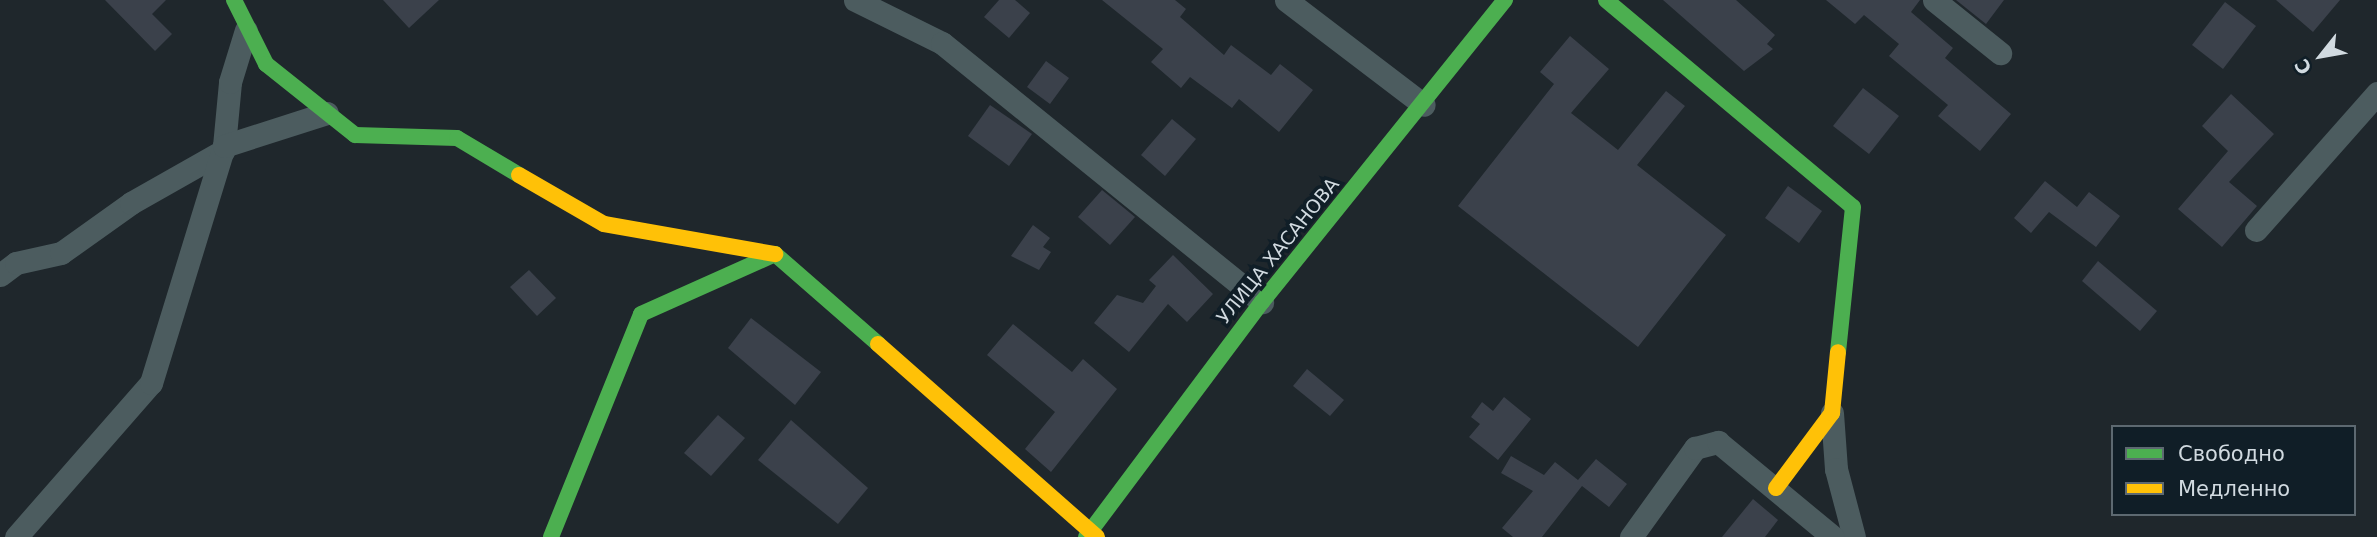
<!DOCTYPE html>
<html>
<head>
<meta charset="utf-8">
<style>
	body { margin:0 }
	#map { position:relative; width:2377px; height:537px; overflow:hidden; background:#1f272c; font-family:"DejaVu Sans",sans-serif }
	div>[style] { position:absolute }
	.building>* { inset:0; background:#3b414b }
	.street>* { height:23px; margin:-11.5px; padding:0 11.5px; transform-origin:11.5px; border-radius:11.5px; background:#4c5c5f }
	.fast>* { height:16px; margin:-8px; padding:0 8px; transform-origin:8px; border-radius:8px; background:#4caf50 }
	.slow>* { height:16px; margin:-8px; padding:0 8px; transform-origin:8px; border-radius:8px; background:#ffc107 }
	span { translate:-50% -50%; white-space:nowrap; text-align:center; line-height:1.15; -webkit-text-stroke:7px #101e27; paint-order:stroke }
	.street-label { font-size:19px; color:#d1dae0 }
	.legend { position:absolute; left:2111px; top:425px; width:245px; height:91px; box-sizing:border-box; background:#101e27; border:2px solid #5d6971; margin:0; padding:9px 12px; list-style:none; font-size:21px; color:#d1dae0 }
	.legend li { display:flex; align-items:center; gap:14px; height:35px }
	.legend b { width:35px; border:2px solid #5d6971 }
	.north { position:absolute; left:2286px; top:21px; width:70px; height:70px; -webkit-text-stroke:5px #101e27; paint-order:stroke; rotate:239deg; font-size:19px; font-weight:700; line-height:28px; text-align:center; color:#d1dae0 }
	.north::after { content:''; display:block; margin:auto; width:24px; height:32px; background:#d1dae0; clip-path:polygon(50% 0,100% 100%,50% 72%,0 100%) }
</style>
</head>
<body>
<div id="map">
	<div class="building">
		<div style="clip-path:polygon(105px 0,166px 0,152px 14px,172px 34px,155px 51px)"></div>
		<div style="clip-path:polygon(383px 0,439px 0,409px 28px)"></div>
		<div style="clip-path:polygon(999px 0,1015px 0,1030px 13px,1009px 38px,984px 17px)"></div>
		<div style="clip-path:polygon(1102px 0,1175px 0,1186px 9px,1180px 17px,1224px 55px,1231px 45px,1271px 75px,1280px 64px,1313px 90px,1279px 132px,1239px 99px,1232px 108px,1190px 77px,1181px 88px,1151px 62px,1163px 49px)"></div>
		<div style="clip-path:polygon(1663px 0,1736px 0,1775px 35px,1767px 44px,1773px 49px,1744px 71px)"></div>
		<div style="clip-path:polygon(1826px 0,1920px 0,1911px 12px,1953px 48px,1945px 58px,2011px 114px,1980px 151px,1938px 116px,1948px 105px,1889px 56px,1899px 44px,1864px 15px,1855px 24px)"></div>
		<div style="clip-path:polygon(1956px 0,2004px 0,1986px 24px)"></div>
		<div style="clip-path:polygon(2276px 0,2340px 0,2313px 32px)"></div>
		<div style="clip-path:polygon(2225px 2px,2256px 26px,2223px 69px,2192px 45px)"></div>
		<div style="clip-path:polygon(1570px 36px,1609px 69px,1571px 113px,1618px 150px,1666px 91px,1685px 106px,1637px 165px,1726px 235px,1638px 347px,1458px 206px,1554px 84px,1540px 72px)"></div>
		<div style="clip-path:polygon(1046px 61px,1069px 78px,1050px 104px,1027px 87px)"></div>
		<div style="clip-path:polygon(1863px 88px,1899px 116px,1869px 154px,1833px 126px)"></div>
		<div style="clip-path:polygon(2231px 94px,2274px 134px,2229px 182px,2257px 206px,2222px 247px,2178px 209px,2228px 151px,2202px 126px)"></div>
		<div style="clip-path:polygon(990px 105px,1032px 134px,1009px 166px,968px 136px)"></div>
		<div style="clip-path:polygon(1172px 119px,1196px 139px,1165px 176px,1141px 155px)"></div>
		<div style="clip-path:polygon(2045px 181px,2077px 207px,2089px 192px,2120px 216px,2096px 247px,2049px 212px,2031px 233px,2014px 218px)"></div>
		<div style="clip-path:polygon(1788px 186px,1822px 211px,1799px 243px,1765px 218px)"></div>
		<div style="clip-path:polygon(1102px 190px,1135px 217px,1110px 245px,1078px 217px)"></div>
		<div style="clip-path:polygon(1033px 225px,1050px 238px,1043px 247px,1051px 252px,1039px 270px,1011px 256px)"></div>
		<div style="clip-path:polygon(1173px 255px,1213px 294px,1187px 322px,1168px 304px,1129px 352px,1094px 323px,1117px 295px,1143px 303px,1156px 286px,1149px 280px)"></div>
		<div style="clip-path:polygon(2098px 261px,2157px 311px,2140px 331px,2082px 281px)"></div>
		<div style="clip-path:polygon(529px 270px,556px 298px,537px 316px,510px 287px)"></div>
		<div style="clip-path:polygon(751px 318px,821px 372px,795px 405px,728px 348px)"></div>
		<div style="clip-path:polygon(1013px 324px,1072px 372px,1083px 359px,1117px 389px,1051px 472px,1025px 449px,1055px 412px,987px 355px)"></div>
		<div style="clip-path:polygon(1307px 369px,1344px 400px,1330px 416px,1293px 386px)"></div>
		<div style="clip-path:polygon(1504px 397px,1531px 419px,1498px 460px,1469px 437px,1480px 424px,1471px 417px,1482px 402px,1493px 411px)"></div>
		<div style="clip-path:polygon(718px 415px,745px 438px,711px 476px,684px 453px)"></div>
		<div style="clip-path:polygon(791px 420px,868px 488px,838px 524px,758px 460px)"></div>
		<div style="clip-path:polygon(1511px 456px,1544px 475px,1555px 462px,1578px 480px,1596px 459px,1627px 484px,1609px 507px,1582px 486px,1542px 537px,1513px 537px,1502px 528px,1533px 491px,1501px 473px)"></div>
		<div style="clip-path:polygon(1753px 499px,1778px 520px,1765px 537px,1722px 537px)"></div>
	</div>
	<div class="street">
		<div style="left:855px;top:0;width:97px;rotate:26.3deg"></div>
		<div style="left:942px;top:43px;width:412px;rotate:39deg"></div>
		<div style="left:1286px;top:0;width:173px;rotate:37.3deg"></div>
		<div style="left:1934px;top:0;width:85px;rotate:38.8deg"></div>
		<div style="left:224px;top:146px;width:64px;rotate:-84.6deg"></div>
		<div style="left:230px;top:82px;width:54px;rotate:-72.9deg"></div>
		<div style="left:2256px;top:230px;width:183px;rotate:-48.5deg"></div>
		<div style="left:0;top:275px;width:20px;rotate:-37deg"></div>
		<div style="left:16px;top:263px;width:46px;rotate:-12.5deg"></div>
		<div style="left:61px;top:253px;width:86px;rotate:-35.5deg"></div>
		<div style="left:131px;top:203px;width:106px;rotate:-29.5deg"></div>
		<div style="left:1832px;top:413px;width:56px;rotate:85.9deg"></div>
		<div style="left:1836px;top:469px;width:70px;rotate:75.2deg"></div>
		<div style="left:16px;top:537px;width:205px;rotate:-48.8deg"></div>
		<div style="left:151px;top:383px;width:248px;rotate:-72.9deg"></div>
		<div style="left:224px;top:146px;width:108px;rotate:-17.8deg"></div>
		<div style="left:1631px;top:537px;width:110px;rotate:-54.3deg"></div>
		<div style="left:1695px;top:448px;width:24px;rotate:-15deg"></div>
		<div style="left:1718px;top:442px;width:149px;rotate:39.6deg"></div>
	</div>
	<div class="fast">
		<div style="left:234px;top:0;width:72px;rotate:63.4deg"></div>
		<div style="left:266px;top:64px;width:114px;rotate:38.6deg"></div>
		<div style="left:355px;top:135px;width:102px;rotate:1.7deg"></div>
		<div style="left:457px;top:138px;width:72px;rotate:30.8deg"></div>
		<div style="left:1606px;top:0;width:322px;rotate:40deg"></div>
		<div style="left:1853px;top:207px;width:146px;rotate:95.9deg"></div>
		<div style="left:551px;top:537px;width:240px;rotate:-68deg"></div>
		<div style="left:641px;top:314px;width:147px;rotate:-24.1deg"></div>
		<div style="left:775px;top:254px;width:137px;rotate:41.1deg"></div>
		<div style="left:1086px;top:537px;width:294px;rotate:-53.2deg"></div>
		<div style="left:1262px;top:302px;width:388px;rotate:-51.2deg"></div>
	</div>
	<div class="slow">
		<div style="left:519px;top:175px;width:98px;rotate:30deg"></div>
		<div style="left:604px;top:224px;width:174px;rotate:10deg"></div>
		<div style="left:878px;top:344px;width:292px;rotate:41.4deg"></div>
		<div style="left:1776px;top:488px;width:94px;rotate:-53.3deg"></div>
		<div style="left:1832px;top:413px;width:61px;rotate:-84.4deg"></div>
	</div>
	<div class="street-label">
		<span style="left:1278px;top:251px;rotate:-51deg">УЛИЦА ХАСАНОВА</span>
	</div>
	<ul class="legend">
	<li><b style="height:9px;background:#4caf50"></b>Свободно</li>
	<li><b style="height:9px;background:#ffc107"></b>Медленно</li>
	</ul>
	<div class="north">С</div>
</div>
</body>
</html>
